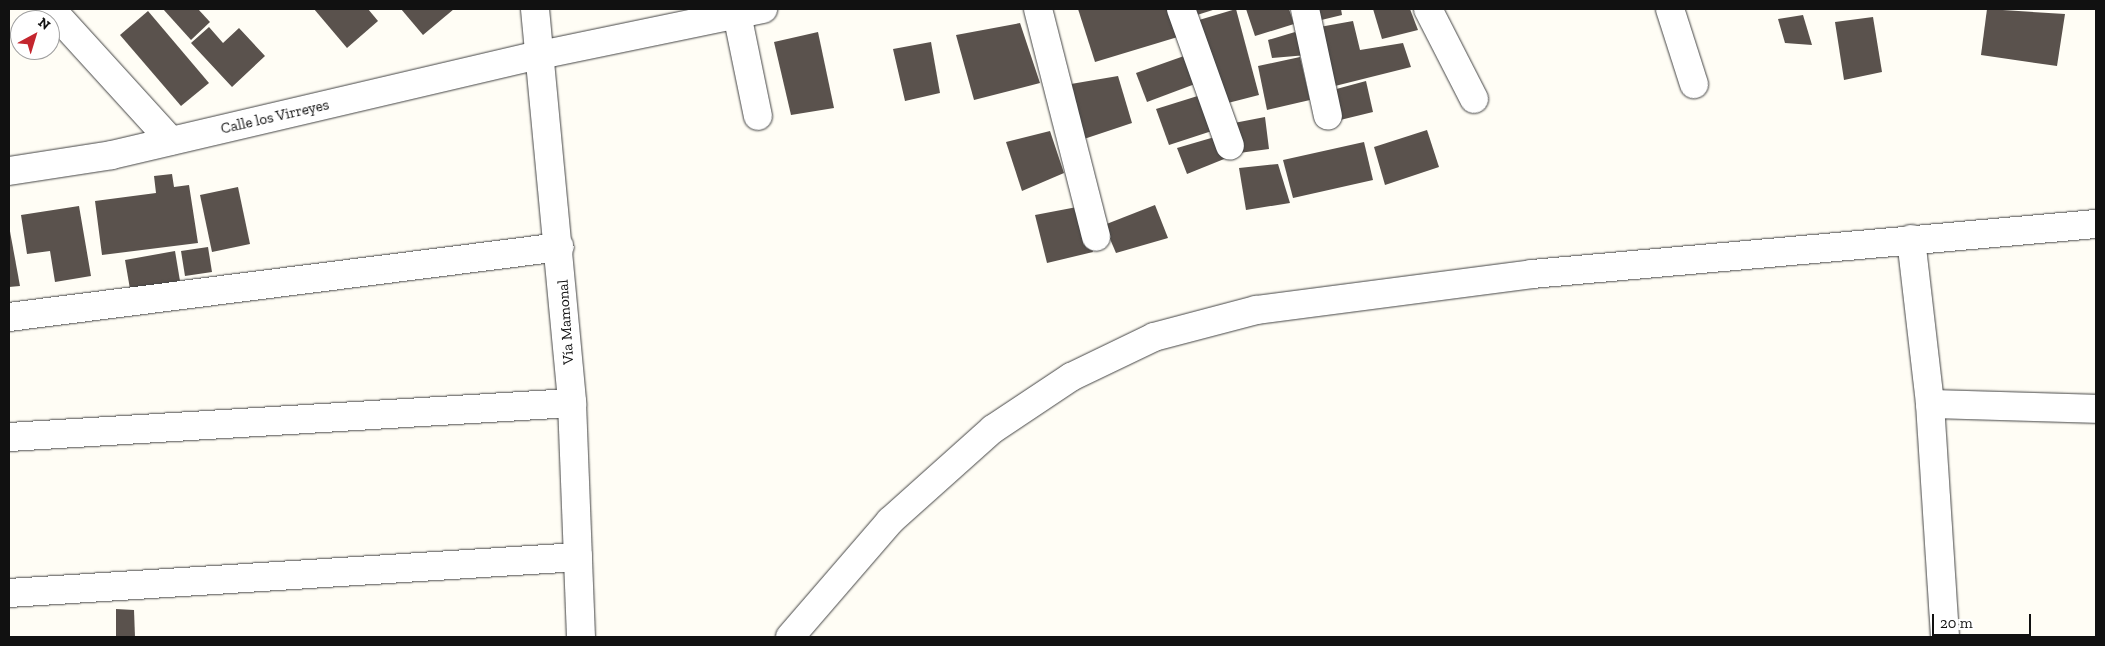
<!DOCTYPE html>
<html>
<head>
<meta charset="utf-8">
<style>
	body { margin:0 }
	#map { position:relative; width:2105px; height:646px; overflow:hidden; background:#fffdf5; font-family:"Zilla Slab",serif }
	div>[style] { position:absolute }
	.building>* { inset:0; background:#5a524d }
	.roads { filter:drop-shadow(0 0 1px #444) drop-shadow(0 0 1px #444) }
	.minor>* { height:28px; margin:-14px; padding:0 14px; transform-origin:14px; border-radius:14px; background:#fff }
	span { translate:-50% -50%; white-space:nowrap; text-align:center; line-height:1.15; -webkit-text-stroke:5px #fff; paint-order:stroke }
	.street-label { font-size:15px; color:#111 }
	.frame { position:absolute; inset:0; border:10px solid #111; pointer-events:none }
	.north { position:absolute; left:10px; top:10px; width:50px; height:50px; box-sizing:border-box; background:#fff; border:1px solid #a0a0a0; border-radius:50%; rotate:39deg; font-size:14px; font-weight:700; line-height:20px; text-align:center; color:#111 }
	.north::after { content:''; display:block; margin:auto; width:18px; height:22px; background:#c4262e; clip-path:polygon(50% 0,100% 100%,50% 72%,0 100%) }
	.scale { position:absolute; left:1932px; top:614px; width:99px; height:22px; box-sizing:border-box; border:2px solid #111; border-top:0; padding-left:6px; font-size:15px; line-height:18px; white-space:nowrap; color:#111; -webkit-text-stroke:4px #fff; paint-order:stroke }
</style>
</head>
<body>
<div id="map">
	<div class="building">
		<div style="clip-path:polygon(163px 9px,198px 9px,210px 22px,191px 40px)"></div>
		<div style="clip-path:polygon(314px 9px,368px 9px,378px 21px,347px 48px)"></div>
		<div style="clip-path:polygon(401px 9px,454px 9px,423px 35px)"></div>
		<div style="clip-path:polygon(1078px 9px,1172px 9px,1181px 36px,1095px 62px)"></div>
		<div style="clip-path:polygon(1194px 9px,1216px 9px,1197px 15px)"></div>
		<div style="clip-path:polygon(1236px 9px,1259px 95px,1224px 104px,1199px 20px)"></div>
		<div style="clip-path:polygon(1246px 9px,1289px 9px,1294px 24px,1255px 36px)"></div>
		<div style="clip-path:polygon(1310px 9px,1341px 9px,1342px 15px,1313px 22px)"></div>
		<div style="clip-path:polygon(1373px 9px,1410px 9px,1418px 30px,1382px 39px)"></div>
		<div style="clip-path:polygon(1987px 9px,2065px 14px,2057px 66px,1981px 55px)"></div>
		<div style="clip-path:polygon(148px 11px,209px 83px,181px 106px,120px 35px)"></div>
		<div style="clip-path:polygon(1803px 15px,1812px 45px,1785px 43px,1778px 19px)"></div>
		<div style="clip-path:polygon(1873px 17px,1882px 72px,1844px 80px,1835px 22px)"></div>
		<div style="clip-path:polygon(1353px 21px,1360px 50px,1403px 43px,1411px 67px,1327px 88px,1314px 28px)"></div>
		<div style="clip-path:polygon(1020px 23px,1040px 83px,974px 100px,956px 35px)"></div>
		<div style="clip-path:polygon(209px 27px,223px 43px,239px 28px,265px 56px,232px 87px,191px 43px)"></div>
		<div style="clip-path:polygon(818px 32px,834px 108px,791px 115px,774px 42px)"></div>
		<div style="clip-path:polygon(1295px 32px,1307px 55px,1272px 58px,1268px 40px)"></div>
		<div style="clip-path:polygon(931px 42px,940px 93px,905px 101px,893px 49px)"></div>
		<div style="clip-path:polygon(1184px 56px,1195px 84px,1147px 102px,1136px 73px)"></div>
		<div style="clip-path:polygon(1300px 57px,1310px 100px,1267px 110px,1258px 66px)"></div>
		<div style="clip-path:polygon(1118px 76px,1132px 123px,1078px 141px,1065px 85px)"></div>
		<div style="clip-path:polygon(1366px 81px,1373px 112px,1336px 121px,1329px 91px)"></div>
		<div style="clip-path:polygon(1204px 94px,1218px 129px,1169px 145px,1156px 109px)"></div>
		<div style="clip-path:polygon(1265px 117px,1269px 149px,1239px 153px,1234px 123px)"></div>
		<div style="clip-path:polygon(1427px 130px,1439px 167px,1385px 185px,1374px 147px)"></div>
		<div style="clip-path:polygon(1050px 131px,1064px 173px,1022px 191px,1006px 142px)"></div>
		<div style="clip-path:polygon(1218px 136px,1234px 155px,1187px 174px,1177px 148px)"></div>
		<div style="clip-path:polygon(1364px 142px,1373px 180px,1293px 198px,1283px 160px)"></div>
		<div style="clip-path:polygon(1278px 164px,1290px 203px,1246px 210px,1239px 168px)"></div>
		<div style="clip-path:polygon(172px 174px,174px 187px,189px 185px,198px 243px,102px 255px,95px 201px,156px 193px,154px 176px)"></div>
		<div style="clip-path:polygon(238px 187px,250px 244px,212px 252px,200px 195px)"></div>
		<div style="clip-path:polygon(1155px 205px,1168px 238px,1116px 253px,1104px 225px)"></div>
		<div style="clip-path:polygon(79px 206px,91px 276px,55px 282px,50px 251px,27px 254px,21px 215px)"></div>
		<div style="clip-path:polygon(1077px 207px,1093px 252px,1047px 263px,1035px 215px)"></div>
		<div style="clip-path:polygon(9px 226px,20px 286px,9px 287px)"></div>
		<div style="clip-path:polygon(208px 247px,212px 272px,185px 276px,181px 251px)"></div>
		<div style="clip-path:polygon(175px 251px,180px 281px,130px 289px,125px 260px)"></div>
		<div style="clip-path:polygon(116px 609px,134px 610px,135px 637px,116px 637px)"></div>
	</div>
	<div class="roads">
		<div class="minor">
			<div style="left:51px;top:9px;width:178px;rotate:47.7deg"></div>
			<div style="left:535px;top:9px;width:396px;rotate:84.6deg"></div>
			<div style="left:572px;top:403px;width:234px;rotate:87.8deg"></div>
			<div style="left:1038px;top:9px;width:235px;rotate:75.7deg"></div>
			<div style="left:1181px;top:9px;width:145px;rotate:70.3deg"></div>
			<div style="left:1305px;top:9px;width:109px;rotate:77.9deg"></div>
			<div style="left:1428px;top:9px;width:101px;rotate:62.9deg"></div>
			<div style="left:1670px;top:9px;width:79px;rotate:72.3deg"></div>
			<div style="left:737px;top:14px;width:104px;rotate:78.4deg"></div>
			<div style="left:9px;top:171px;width:104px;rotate:-8.8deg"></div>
			<div style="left:112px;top:155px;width:440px;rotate:-13.2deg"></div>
			<div style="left:540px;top:55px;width:228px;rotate:-11.7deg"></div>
			<div style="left:1911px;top:239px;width:166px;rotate:83.4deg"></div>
			<div style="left:1930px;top:404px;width:166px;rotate:1.7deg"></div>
			<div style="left:9px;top:317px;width:555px;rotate:-7.24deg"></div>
			<div style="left:1930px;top:404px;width:233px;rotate:86.3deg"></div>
			<div style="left:9px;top:437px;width:564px;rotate:-3.46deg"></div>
			<div style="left:9px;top:593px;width:570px;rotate:-3.62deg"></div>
			<div style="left:790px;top:637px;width:153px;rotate:-49.2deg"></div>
			<div style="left:890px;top:521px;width:138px;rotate:-41.8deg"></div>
			<div style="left:993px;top:429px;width:94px;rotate:-33.7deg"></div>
			<div style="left:1071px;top:377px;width:92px;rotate:-25.7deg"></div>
			<div style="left:1154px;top:337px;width:106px;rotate:-14.8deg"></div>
			<div style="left:1256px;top:310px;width:278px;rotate:-7.4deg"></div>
			<div style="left:1532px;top:274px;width:566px;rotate:-5.07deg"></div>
		</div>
	</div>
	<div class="street-label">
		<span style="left:275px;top:117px;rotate:-13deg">Calle los Virreyes</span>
		<span style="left:566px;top:322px;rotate:-94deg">Vía Mamonal</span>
	</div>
	<div class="frame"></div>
	<div class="north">N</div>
	<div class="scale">20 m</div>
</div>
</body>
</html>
